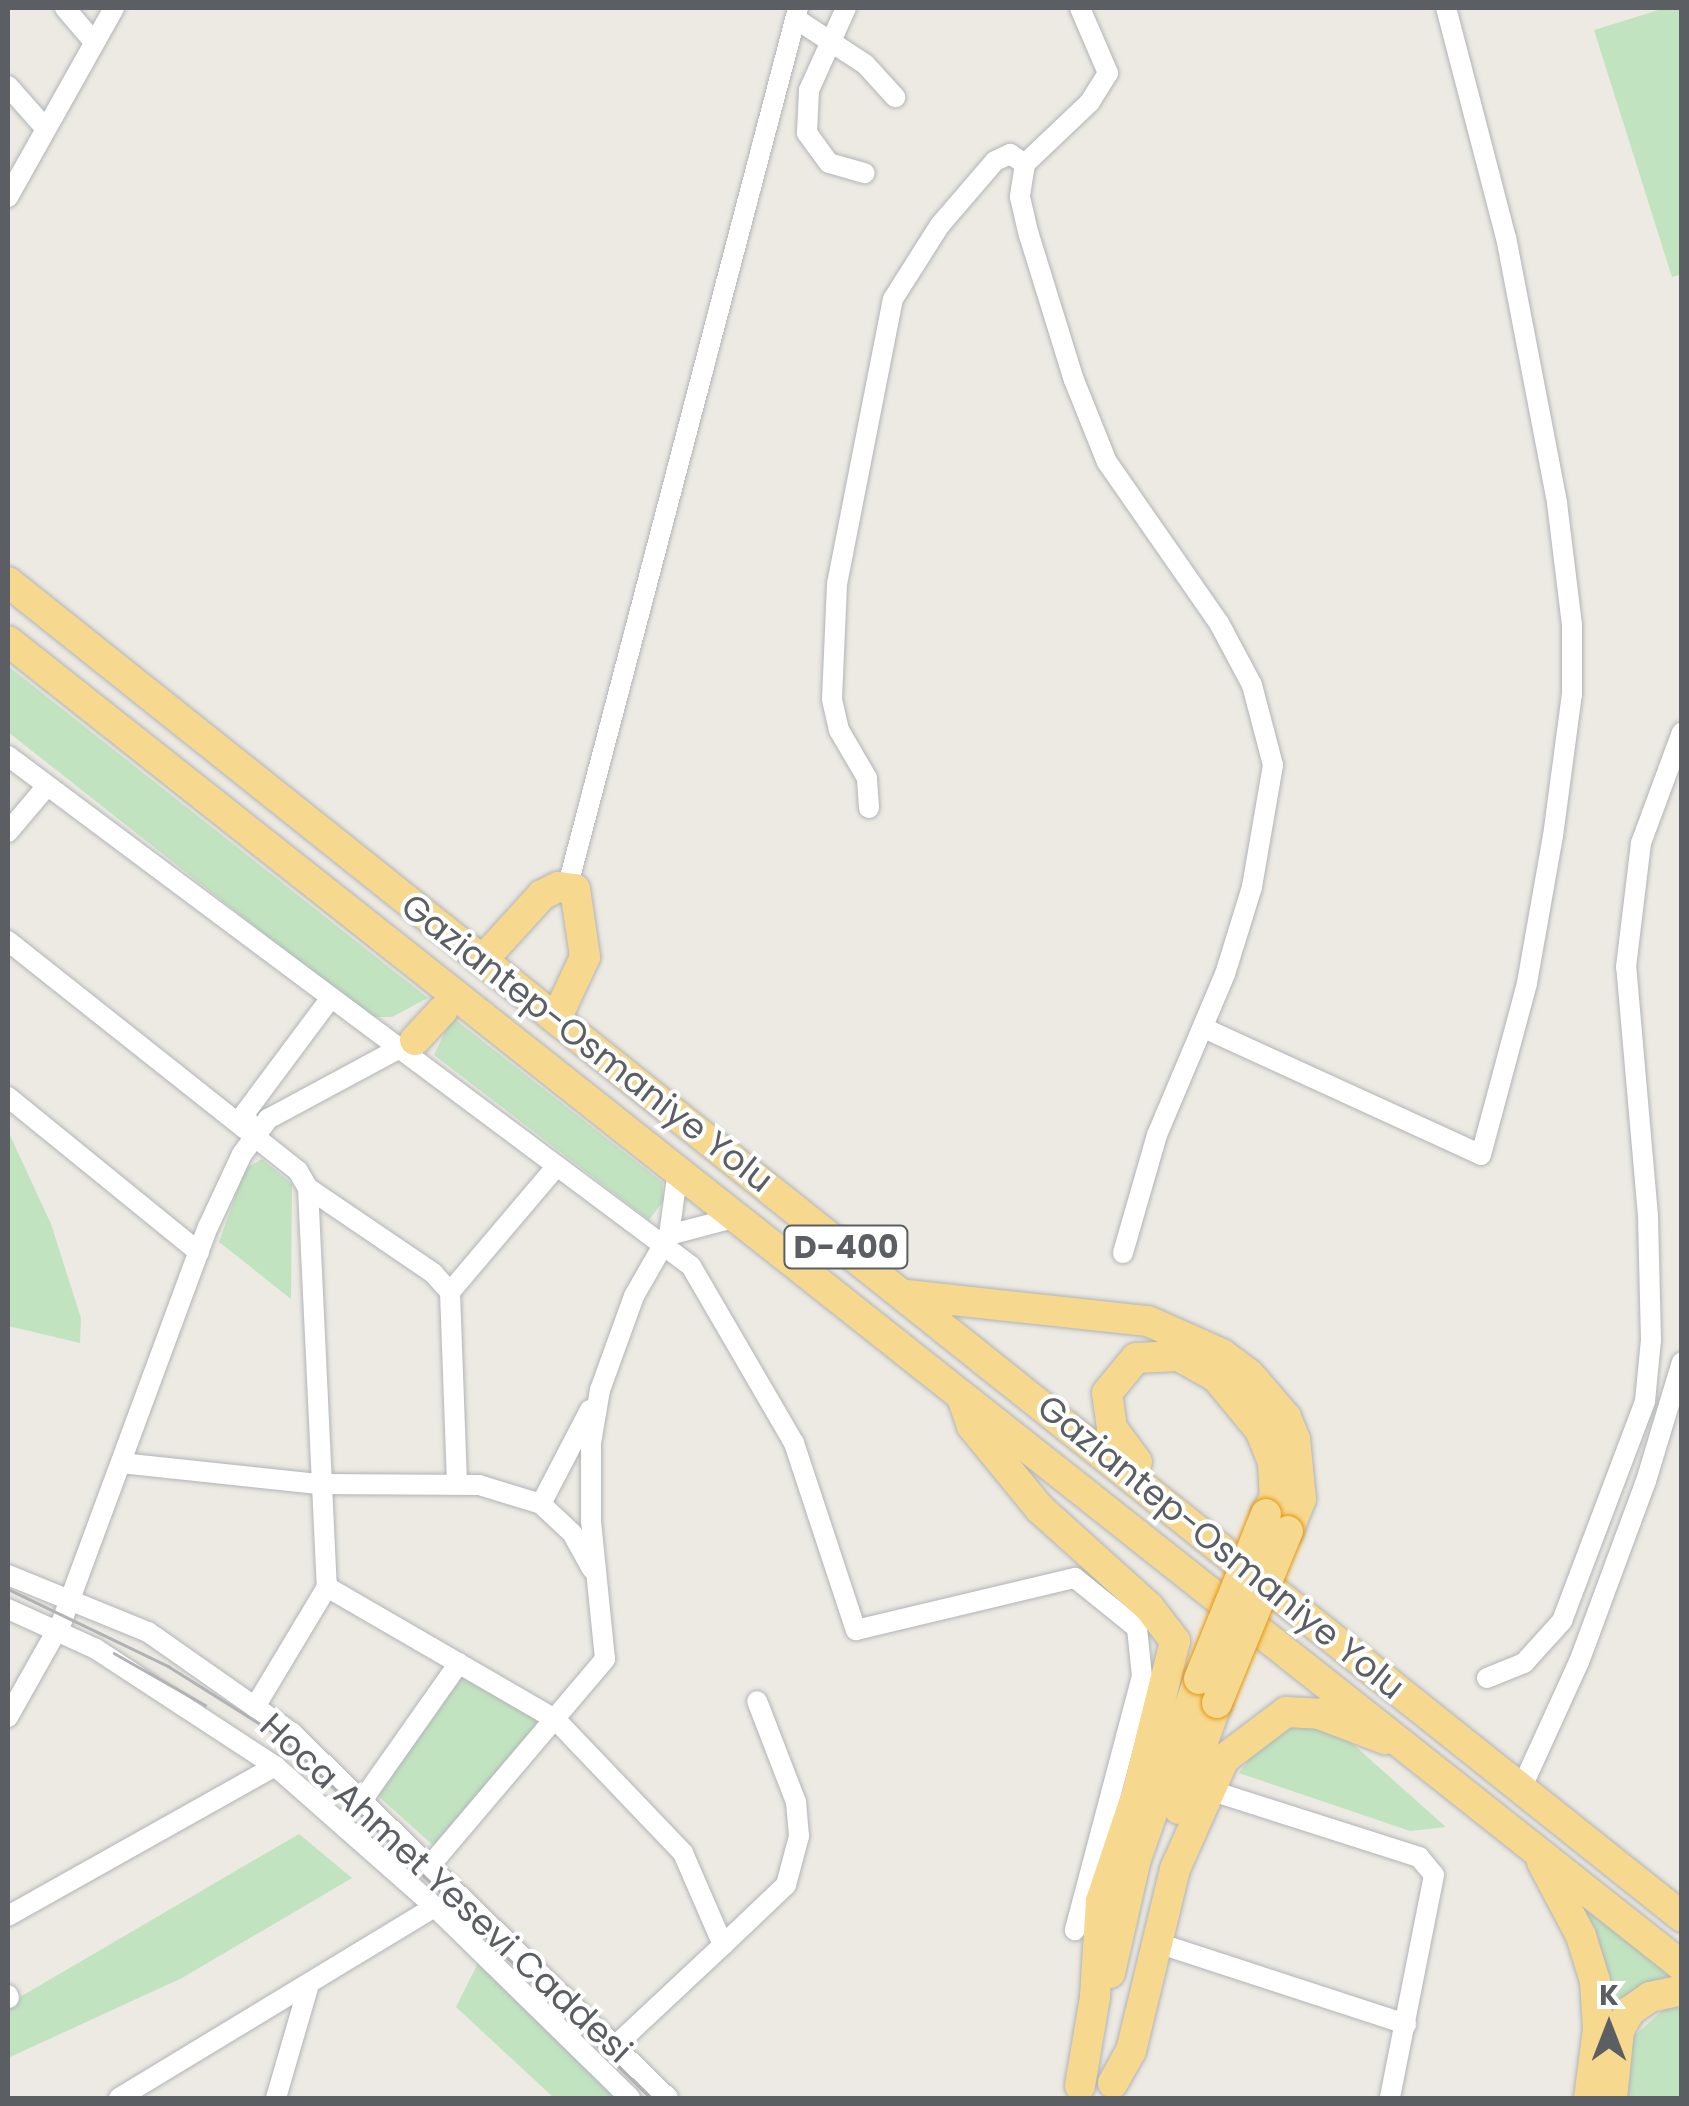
<!DOCTYPE html>
<html>
<head>
<meta charset="utf-8">
<style>
	body { margin:0 }
	#map { position:relative; width:1689px; height:2106px; overflow:hidden; background:#edeae3; font-family:Poppins,sans-serif }
	div>[style] { position:absolute }
	.green>* { inset:0; background:#c2e3c0 }
	.roads { filter:drop-shadow(0 0 2px #b0b4b7) drop-shadow(0 0 2px #b0b4b7) }
	.minor>* { height:20px; margin:-10px; padding:0 10px; transform-origin:10px; border-radius:10px; background:#fff }
	.highway>* { height:30px; margin:-15px; padding:0 15px; transform-origin:15px; border-radius:15px; background:#f7d88f }
	.tram>* { height:2.5px; margin:-1.25px; padding:0 1.25px; transform-origin:1.25px; border-radius:1.25px; background:#b1b2b3 }
	.bridges { filter:drop-shadow(0 0 2px #e4970c) drop-shadow(0 0 2px #e4970c) }
	.highway-bridge>* { height:30px; margin:-15px; padding:0 15px; transform-origin:15px; border-radius:15px; background:#f7d88f }
	span { translate:-50% -50%; white-space:nowrap; text-align:center; line-height:1.15; -webkit-text-stroke:8px #fff; paint-order:stroke }
	.shield-label span { padding:2px 8px; background:#fff; border:2px solid; border-radius:8px; -webkit-text-stroke-width:0 }
	.shield-label { font-size:32px; color:#5b5f63; font-weight:700 }
	.street-label { font-size:35px; color:#5b5f63 }
	.frame { position:absolute; inset:0; border:10px solid #5b5f63; pointer-events:none }
	.north { position:absolute; left:1559px; top:1976px; width:100px; height:100px; -webkit-text-stroke:8px #fff; paint-order:stroke; rotate:0deg; font-size:28px; font-weight:700; line-height:40px; text-align:center; color:#5b5f63 }
	.north::after { content:''; display:block; margin:auto; width:35px; height:45px; background:#5b5f63; clip-path:polygon(50% 0,100% 100%,50% 72%,0 100%) }
</style>
</head>
<body>
<div id="map">
	<div class="green">
		<div style="clip-path:polygon(1665px 8px,1682px 8px,1682px 274px,1672px 277px,1594px 30px)"></div>
		<div style="clip-path:polygon(8px 666px,428px 998px,392px 1017px,374px 1017px,334px 989px,8px 732px)"></div>
		<div style="clip-path:polygon(452px 1017px,662px 1182px,664px 1200px,649px 1220px,434px 1055px)"></div>
		<div style="clip-path:polygon(8px 1131px,51px 1224px,81px 1318px,80px 1343px,8px 1326px)"></div>
		<div style="clip-path:polygon(262px 1159px,292px 1184px,291px 1299px,219px 1242px,245px 1169px)"></div>
		<div style="clip-path:polygon(462px 1677px,536px 1717px,536px 1730px,435px 1847px,378px 1796px)"></div>
		<div style="clip-path:polygon(1290px 1722px,1318px 1724px,1346px 1738px,1446px 1827px,1410px 1831px,1239px 1773px,1271px 1731px)"></div>
		<div style="clip-path:polygon(299px 1834px,352px 1878px,182px 1978px,8px 2058px,8px 2004px)"></div>
		<div style="clip-path:polygon(1579px 1899px,1678px 1978px,1612px 2008px)"></div>
		<div style="clip-path:polygon(478px 1963px,576px 2057px,616px 2098px,554px 2098px,456px 2007px)"></div>
		<div style="clip-path:polygon(1681px 2006px,1681px 2098px,1625px 2098px,1630px 2040px,1666px 2007px)"></div>
	</div>
	<div class="roads">
		<div class="minor">
			<div style="left:65px;top:8px;width:45px;rotate:49.5deg"></div>
			<div style="left:846px;top:8px;width:90px;rotate:114.3deg"></div>
			<div style="left:809px;top:90px;width:43px;rotate:92.7deg"></div>
			<div style="left:807px;top:133px;width:37px;rotate:54deg"></div>
			<div style="left:829px;top:163px;width:37px;rotate:16deg"></div>
			<div style="left:1080px;top:8px;width:71px;rotate:66.7deg"></div>
			<div style="left:1108px;top:73px;width:34px;rotate:122deg"></div>
			<div style="left:1090px;top:102px;width:90px;rotate:136.4deg"></div>
			<div style="left:1025px;top:164px;width:33px;rotate:99deg"></div>
			<div style="left:1020px;top:197px;width:39px;rotate:77deg"></div>
			<div style="left:1029px;top:235px;width:152px;rotate:72.8deg"></div>
			<div style="left:1074px;top:380px;width:88px;rotate:68.1deg"></div>
			<div style="left:1107px;top:462px;width:196px;rotate:55.2deg"></div>
			<div style="left:1219px;top:623px;width:70px;rotate:62deg"></div>
			<div style="left:1252px;top:685px;width:83px;rotate:75.3deg"></div>
			<div style="left:1273px;top:765px;width:124px;rotate:99.8deg"></div>
			<div style="left:1252px;top:887px;width:91px;rotate:107.2deg"></div>
			<div style="left:1225px;top:974px;width:175px;rotate:112.9deg"></div>
			<div style="left:1157px;top:1135px;width:123px;rotate:106.1deg"></div>
			<div style="left:796px;top:19px;width:82px;rotate:33.1deg"></div>
			<div style="left:865px;top:64px;width:45px;rotate:47.7deg"></div>
			<div style="left:8px;top:86px;width:57px;rotate:48.5deg"></div>
			<div style="left:8px;top:197px;width:217px;rotate:-60.7deg"></div>
			<div style="left:8px;top:756px;width:852px;rotate:36.75deg"></div>
			<div style="left:691px;top:1266px;width:205px;rotate:59.8deg"></div>
			<div style="left:794px;top:1443px;width:197px;rotate:71.7deg"></div>
			<div style="left:856px;top:1630px;width:225px;rotate:-13.4deg"></div>
			<div style="left:1075px;top:1578px;width:80px;rotate:38.9deg"></div>
			<div style="left:1137px;top:1628px;width:48px;rotate:84.1deg"></div>
			<div style="left:1142px;top:1676px;width:263px;rotate:104.8deg"></div>
			<div style="left:869px;top:808px;width:30px;rotate:-94deg"></div>
			<div style="left:867px;top:778px;width:56px;rotate:-120.3deg"></div>
			<div style="left:839px;top:730px;width:32px;rotate:-103deg"></div>
			<div style="left:832px;top:699px;width:115px;rotate:-87.5deg"></div>
			<div style="left:837px;top:584px;width:290px;rotate:-78.9deg"></div>
			<div style="left:893px;top:299px;width:88px;rotate:-57.6deg"></div>
			<div style="left:940px;top:225px;width:84px;rotate:-49.3deg"></div>
			<div style="left:995px;top:161px;width:17px;rotate:-25deg"></div>
			<div style="left:1010px;top:154px;width:18px;rotate:34deg"></div>
			<div style="left:8px;top:832px;width:59px;rotate:-49.8deg"></div>
			<div style="left:568px;top:885px;width:907px;rotate:-75.3deg"></div>
			<div style="left:8px;top:941px;width:370px;rotate:38.4deg"></div>
			<div style="left:298px;top:1171px;width:20px;rotate:60deg"></div>
			<div style="left:308px;top:1188px;width:399px;rotate:87.3deg"></div>
			<div style="left:327px;top:1587px;width:140px;rotate:121deg"></div>
			<div style="left:1206px;top:1029px;width:302px;rotate:24.6deg"></div>
			<div style="left:1481px;top:1155px;width:178px;rotate:-75deg"></div>
			<div style="left:1527px;top:983px;width:149px;rotate:-80deg"></div>
			<div style="left:1553px;top:836px;width:143px;rotate:-82.4deg"></div>
			<div style="left:1572px;top:694px;width:69px;rotate:-90deg"></div>
			<div style="left:1572px;top:625px;width:124px;rotate:-97deg"></div>
			<div style="left:1557px;top:502px;width:269px;rotate:-100.9deg"></div>
			<div style="left:1506px;top:238px;width:238px;rotate:-104.6deg"></div>
			<div style="left:8px;top:1097px;width:246px;rotate:39.1deg"></div>
			<div style="left:253px;top:1136px;width:24px;rotate:-109deg"></div>
			<div style="left:245px;top:1113px;width:142px;rotate:-53.3deg"></div>
			<div style="left:308px;top:1188px;width:151px;rotate:34.2deg"></div>
			<div style="left:433px;top:1273px;width:25px;rotate:48deg"></div>
			<div style="left:450px;top:1292px;width:192px;rotate:87.9deg"></div>
			<div style="left:669px;top:1235px;width:70px;rotate:-14.8deg"></div>
			<div style="left:450px;top:1292px;width:162px;rotate:-49.7deg"></div>
			<div style="left:121px;top:1463px;width:198px;rotate:6.1deg"></div>
			<div style="left:318px;top:1484px;width:161px;rotate:0.4deg"></div>
			<div style="left:479px;top:1485px;width:65px;rotate:17deg"></div>
			<div style="left:541px;top:1504px;width:42px;rotate:43.1deg"></div>
			<div style="left:572px;top:1533px;width:41px;rotate:60.9deg"></div>
			<div style="left:541px;top:1504px;width:106px;rotate:-62.5deg"></div>
			<div style="left:8px;top:1575px;width:151px;rotate:22.2deg"></div>
			<div style="left:148px;top:1632px;width:176px;rotate:35deg"></div>
			<div style="left:292px;top:1733px;width:524px;rotate:44.15deg"></div>
			<div style="left:327px;top:1587px;width:265px;rotate:30.1deg"></div>
			<div style="left:556px;top:1720px;width:184px;rotate:46.3deg"></div>
			<div style="left:683px;top:1853px;width:100px;rotate:66.5deg"></div>
			<div style="left:723px;top:1945px;width:149px;rotate:136.9deg"></div>
			<div style="left:8px;top:1609px;width:97px;rotate:24.4deg"></div>
			<div style="left:96px;top:1649px;width:214px;rotate:33.2deg"></div>
			<div style="left:275px;top:1766px;width:213px;rotate:41.4deg"></div>
			<div style="left:435px;top:1907px;width:273px;rotate:44.4deg"></div>
			<div style="left:1487px;top:1678px;width:40px;rotate:-22deg"></div>
			<div style="left:1524px;top:1663px;width:57px;rotate:-47.9deg"></div>
			<div style="left:1562px;top:1621px;width:235px;rotate:-69.3deg"></div>
			<div style="left:1645px;top:1401px;width:61px;rotate:-84.4deg"></div>
			<div style="left:1651px;top:1340px;width:124px;rotate:-91.4deg"></div>
			<div style="left:1648px;top:1216px;width:250px;rotate:-95deg"></div>
			<div style="left:1626px;top:967px;width:125px;rotate:-83.1deg"></div>
			<div style="left:1641px;top:843px;width:118px;rotate:-69.7deg"></div>
			<div style="left:8px;top:1717px;width:110px;rotate:-60.6deg"></div>
			<div style="left:62px;top:1621px;width:420px;rotate:-69.7deg"></div>
			<div style="left:208px;top:1227px;width:81px;rotate:-65deg"></div>
			<div style="left:242px;top:1154px;width:44px;rotate:-53.4deg"></div>
			<div style="left:268px;top:1119px;width:158px;rotate:-28.3deg"></div>
			<div style="left:1206px;top:1789px;width:224px;rotate:17.7deg"></div>
			<div style="left:1419px;top:1857px;width:23px;rotate:50deg"></div>
			<div style="left:1434px;top:1875px;width:227px;rotate:101.2deg"></div>
			<div style="left:1521px;top:1789px;width:140px;rotate:-65.5deg"></div>
			<div style="left:1579px;top:1662px;width:193px;rotate:-69.7deg"></div>
			<div style="left:1646px;top:1481px;width:124px;rotate:-73.2deg"></div>
			<div style="left:361px;top:1802px;width:170px;rotate:-54.8deg"></div>
			<div style="left:428px;top:1868px;width:274px;rotate:-49.7deg"></div>
			<div style="left:605px;top:1659px;width:140px;rotate:-95.8deg"></div>
			<div style="left:591px;top:1520px;width:77px;rotate:-90deg"></div>
			<div style="left:591px;top:1443px;width:54px;rotate:-80.4deg"></div>
			<div style="left:600px;top:1390px;width:100px;rotate:-70.1deg"></div>
			<div style="left:634px;top:1296px;width:70px;rotate:-60.2deg"></div>
			<div style="left:669px;top:1235px;width:66px;rotate:-82.1deg"></div>
			<div style="left:8px;top:1916px;width:306px;rotate:-29.3deg"></div>
			<div style="left:1161px;top:1944px;width:258px;rotate:18.1deg"></div>
			<div style="left:723px;top:1945px;width:87px;rotate:-43.6deg"></div>
			<div style="left:786px;top:1885px;width:51px;rotate:-75.1deg"></div>
			<div style="left:799px;top:1836px;width:34px;rotate:-95deg"></div>
			<div style="left:796px;top:1802px;width:108px;rotate:-111.1deg"></div>
			<div style="left:8px;top:1995px;width:3px;rotate:72deg"></div>
			<div style="left:119px;top:2098px;width:369px;rotate:-31.2deg"></div>
			<div style="left:276px;top:2098px;width:115px;rotate:-73.8deg"></div>
		</div>
		<div class="highway">
			<div style="left:8px;top:582px;width:2141px;rotate:38.57deg"></div>
			<div style="left:8px;top:641px;width:2135px;rotate:38.36deg"></div>
			<div style="left:491px;top:951px;width:76px;rotate:-47.7deg"></div>
			<div style="left:542px;top:895px;width:18px;rotate:-27deg"></div>
			<div style="left:558px;top:887px;width:17px;rotate:7deg"></div>
			<div style="left:575px;top:889px;width:69px;rotate:81.6deg"></div>
			<div style="left:585px;top:957px;width:68px;rotate:115.1deg"></div>
			<div style="left:415px;top:1040px;width:40px;rotate:-47deg"></div>
			<div style="left:907px;top:1295px;width:242px;rotate:6.2deg"></div>
			<div style="left:1148px;top:1321px;width:81px;rotate:24deg"></div>
			<div style="left:1222px;top:1354px;width:34px;rotate:37deg"></div>
			<div style="left:1249px;top:1374px;width:57px;rotate:49.3deg"></div>
			<div style="left:1286px;top:1417px;width:24px;rotate:68deg"></div>
			<div style="left:1295px;top:1439px;width:60px;rotate:84.3deg"></div>
			<div style="left:1301px;top:1499px;width:35px;rotate:112deg"></div>
			<div style="left:963px;top:1400px;width:28px;rotate:71deg"></div>
			<div style="left:972px;top:1426px;width:106px;rotate:50.7deg"></div>
			<div style="left:1039px;top:1508px;width:148px;rotate:42deg"></div>
			<div style="left:1149px;top:1607px;width:43px;rotate:52.6deg"></div>
			<div style="left:1175px;top:1641px;width:154px;rotate:103.9deg"></div>
			<div style="left:1138px;top:1791px;width:116px;rotate:108.6deg"></div>
			<div style="left:1101px;top:1901px;width:96px;rotate:93.6deg"></div>
			<div style="left:1095px;top:1997px;width:90px;rotate:99.6deg"></div>
			<div style="left:1137px;top:1462px;width:42px;rotate:-126.3deg"></div>
			<div style="left:1112px;top:1428px;width:35px;rotate:-98deg"></div>
			<div style="left:1107px;top:1393px;width:45px;rotate:-50.4deg"></div>
			<div style="left:1136px;top:1358px;width:43px;rotate:-2.7deg"></div>
			<div style="left:1179px;top:1356px;width:43px;rotate:29.6deg"></div>
			<div style="left:1216px;top:1377px;width:69px;rotate:50.3deg"></div>
			<div style="left:1260px;top:1430px;width:35px;rotate:68deg"></div>
			<div style="left:1273px;top:1462px;width:35px;rotate:87deg"></div>
			<div style="left:1275px;top:1497px;width:19px;rotate:118deg"></div>
			<div style="left:1179px;top:1809px;width:113px;rotate:-70.3deg"></div>
			<div style="left:1542px;top:1862px;width:84px;rotate:62.2deg"></div>
			<div style="left:1581px;top:1936px;width:47px;rotate:72.7deg"></div>
			<div style="left:1595px;top:1981px;width:48px;rotate:86.4deg"></div>
			<div style="left:1598px;top:2029px;width:70px;rotate:97.4deg"></div>
			<div style="left:1110px;top:1973px;width:117px;rotate:-77.2deg"></div>
			<div style="left:1136px;top:1859px;width:191px;rotate:-70.7deg"></div>
			<div style="left:1113px;top:2083px;width:37px;rotate:-61deg"></div>
			<div style="left:1131px;top:2051px;width:187px;rotate:-76.4deg"></div>
			<div style="left:1175px;top:1869px;width:120px;rotate:-66deg"></div>
			<div style="left:1224px;top:1759px;width:78px;rotate:-37.2deg"></div>
			<div style="left:1286px;top:1712px;width:33px;rotate:3deg"></div>
			<div style="left:1319px;top:1714px;width:71px;rotate:20.7deg"></div>
			<div style="left:1612px;top:2098px;width:68px;rotate:-84.1deg"></div>
			<div style="left:1619px;top:2030px;width:22px;rotate:-60deg"></div>
			<div style="left:1630px;top:2011px;width:24px;rotate:-35deg"></div>
			<div style="left:1650px;top:1997px;width:33px;rotate:-12deg"></div>
		</div>
	</div>
	<div class="tram">
		<div style="left:8px;top:1589px;width:178px;rotate:25.7deg"></div>
		<div style="left:168px;top:1666px;width:136px;rotate:32.1deg"></div>
		<div style="left:283px;top:1738px;width:515px;rotate:44.37deg"></div>
		<div style="left:114px;top:1653px;width:105px;rotate:29.7deg"></div>
	</div>
	<div class="bridges">
		<div class="highway-bridge">
			<div style="left:1199px;top:1679px;width:178px;rotate:-67.9deg"></div>
			<div style="left:1217px;top:1703px;width:186px;rotate:-67.6deg"></div>
		</div>
	</div>
	<div class="shield-label">
		<span style="left:846px;top:1247px">D-400</span>
	</div>
	<div class="street-label">
		<span style="left:587px;top:1043px;rotate:38deg">Gaziantep-Osmaniye Yolu</span>
		<span style="left:1221px;top:1547px;rotate:39deg">Gaziantep-Osmaniye Yolu</span>
		<span style="left:446px;top:1888px;rotate:43deg">Hoca Ahmet Yesevi Caddesi</span>
	</div>
	<div class="frame"></div>
	<div class="north">K</div>
</div>
</body>
</html>
